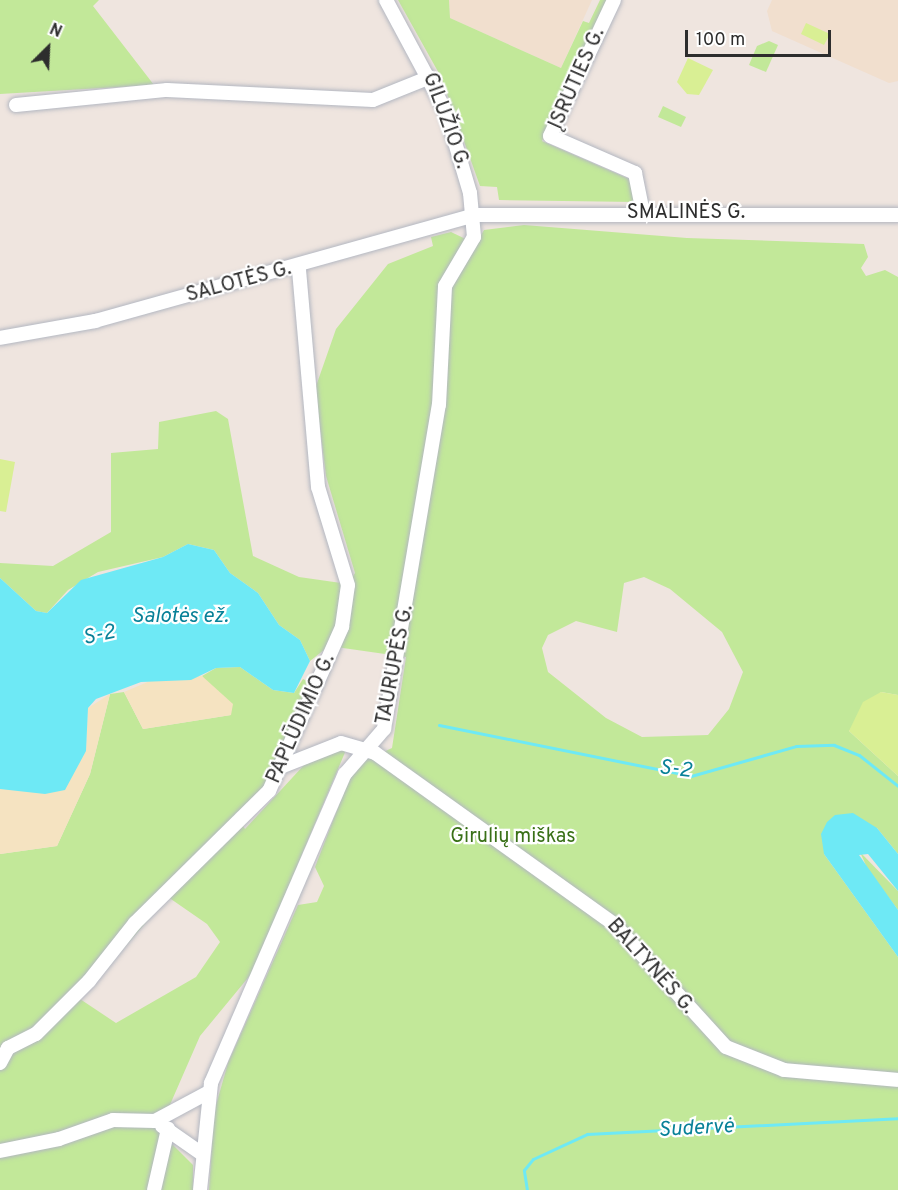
<!DOCTYPE html>
<html>
<head>
<meta charset="utf-8">
<style>
	body { margin:0 }
	#map { position:relative; width:898px; height:1190px; overflow:hidden; background:#efe5df; font-family:Overpass,sans-serif }
	div>[style] { position:absolute }
	.education>* { inset:0; background:#f1dfce }
	.green>* { inset:0; background:#c2e899 }
	.sand>* { inset:0; background:#f5e3c1 }
	.pitch>* { inset:0; background:#d9ef94 }
	.water>* { inset:0; background:#6ee9f5 }
	.stream>* { height:3px; margin:-1.5px; padding:0 1.5px; transform-origin:1.5px; border-radius:1.5px; background:#6ee9f5 }
	.roads { filter:drop-shadow(0 0 2px #b3b7c1) drop-shadow(0 0 2px #b3b7c1) }
	.minor>* { height:14px; margin:-7px; padding:0 7px; transform-origin:7px; border-radius:7px; background:#fff }
	span { translate:-50% -50%; white-space:nowrap; text-align:center; line-height:1.15; -webkit-text-stroke:4.5px #fff; paint-order:stroke }
	.street-label { font-size:20px; color:#2d2d2d }
	.park-label { font-size:20px; color:#397017 }
	.water-label { font-size:21px; color:#088198; font-style:italic }
	.north { position:absolute; left:18px; top:18px; width:60px; height:60px; -webkit-text-stroke:4px #fff; paint-order:stroke; rotate:24deg; font-size:16px; font-weight:700; line-height:24px; text-align:center; color:#2d2d2d }
	.north::after { content:''; display:block; margin:auto; width:21px; height:27px; background:#2d2d2d; clip-path:polygon(50% 0,100% 100%,50% 72%,0 100%) }
	.scale { position:absolute; left:685px; top:30px; width:146px; height:27px; box-sizing:border-box; border:3px solid #2d2d2d; border-top:0; padding-left:8px; font-size:18px; line-height:21px; white-space:nowrap; color:#2d2d2d; -webkit-text-stroke:4px #fff; paint-order:stroke }
</style>
</head>
<body>
<div id="map">
	<div class="education">
		<div style="clip-path:polygon(449px 0,592px 0,561px 68px,450px 18px)"></div>
		<div style="clip-path:polygon(772px 0,898px 0,898px 81px,889px 83px,772px 31px,767px 11px)"></div>
	</div>
	<div class="green">
		<div style="clip-path:polygon(0 0,99px 0,93px 6px,154px 85px,0 94px)"></div>
		<div style="clip-path:polygon(398px 0,449px 0,450px 18px,561px 68px,583px 21px,589px 23px,600px 0,609px 0,542px 141px,636px 182px,637px 202px,499px 200px,497px 187px,480px 186px,441px 77px)"></div>
		<div style="clip-path:polygon(769px 41px,778px 45px,766px 72px,749px 65px,757px 46px)"></div>
		<div style="clip-path:polygon(663px 106px,686px 117px,681px 127px,658px 117px)"></div>
		<div style="clip-path:polygon(evenodd,524px 225px,687px 238px,864px 244px,868px 257px,861px 268px,866px 276px,885px 270px,898px 277px,898px 695px,881px 692px,849px 731px,898px 776px,898px 854px,877px 828px,824px 854px,898px 957px,898px 1190px,209px 1190px,214px 1112px,228px 1063px,298px 905px,317px 902px,324px 886px,315px 867px,351px 774px,366px 760px,392px 748px,406px 657px,329px 646px,310px 661px,300px 640px,279px 625px,258px 593px,230px 573px,214px 550px,188px 544px,163px 557px,98px 572px,68px 590px,47px 613px,36px 611px,0 578px,0 563px,53px 566px,111px 532px,111px 453px,158px 449px,159px 422px,216px 411px,228px 419px,253px 556px,299px 577px,348px 584px,355px 573px,326px 476px,315px 389px,336px 329px,388px 264px,433px 246px,431px 237px,451px 232px,476px 244px,484px 230px,524px 225px,644px 577px,670px 589px,722px 632px,743px 672px,729px 709px,708px 735px,642px 737px,606px 718px,548px 672px,542px 648px,548px 635px,576px 621px,617px 632px,624px 583px,644px 577px)"></div>
		<div style="clip-path:polygon(evenodd,240px 667px,273px 690px,294px 693px,303px 679px,313px 684px,275px 771px,259px 794px,235px 814px,245px 829px,304px 765px,328px 750px,346px 750px,252px 973px,200px 1036px,162px 1123px,166px 1138px,193px 1165px,193px 1190px,0 1190px,0 854px,57px 846px,90px 774px,110px 694px,124px 692px,143px 729px,231px 715px,202px 676px,216px 668px,240px 667px,168px 897px,207px 924px,220px 942px,196px 977px,116px 1023px,80px 999px,168px 897px)"></div>
		<div style="clip-path:polygon(860px 852px,898px 891px,898px 910px,868px 870px)"></div>
	</div>
	<div class="sand">
		<div style="clip-path:polygon(202px 676px,233px 704px,231px 715px,143px 729px,124px 692px,157px 678px)"></div>
		<div style="clip-path:polygon(110px 694px,90px 774px,57px 846px,0 854px,0 789px,16px 788px,86px 751px,88px 708px)"></div>
	</div>
	<div class="pitch">
		<div style="clip-path:polygon(806px 23px,830px 34px,824px 45px,801px 34px)"></div>
		<div style="clip-path:polygon(688px 58px,713px 70px,699px 95px,687px 94px,677px 82px)"></div>
		<div style="clip-path:polygon(0 459px,15px 462px,6px 512px,0 511px)"></div>
		<div style="clip-path:polygon(881px 692px,898px 695px,898px 776px,849px 731px,863px 702px)"></div>
	</div>
	<div class="water">
		<div style="clip-path:polygon(188px 544px,214px 550px,230px 573px,258px 593px,279px 625px,300px 640px,310px 661px,294px 693px,273px 690px,240px 667px,216px 668px,191px 680px,141px 682px,96px 699px,88px 708px,86px 751px,65px 790px,45px 794px,0 789px,0 578px,36px 611px,47px 613px,81px 580px,163px 557px)"></div>
		<div style="clip-path:polygon(853px 813px,877px 828px,898px 854px,898px 891px,868px 854px,859px 855px,898px 910px,898px 957px,824px 854px,821px 834px,827px 822px,835px 815px)"></div>
	</div>
	<div class="stream">
		<div style="left:439px;top:725px;width:257px;rotate:11.4deg"></div>
		<div style="left:691px;top:776px;width:109px;rotate:-15.9deg"></div>
		<div style="left:796px;top:746px;width:38px;rotate:-2deg"></div>
		<div style="left:834px;top:745px;width:27px;rotate:22deg"></div>
		<div style="left:859px;top:755px;width:50px;rotate:38.5deg"></div>
		<div style="left:527px;top:1190px;width:20px;rotate:-99deg"></div>
		<div style="left:524px;top:1170px;width:14px;rotate:-51deg"></div>
		<div style="left:533px;top:1159px;width:60px;rotate:-24.8deg"></div>
		<div style="left:587px;top:1134px;width:311px;rotate:-2.9deg"></div>
	</div>
	<div class="roads">
		<div class="minor">
			<div style="left:614px;top:0;width:150px;rotate:115.2deg"></div>
			<div style="left:550px;top:136px;width:93px;rotate:23.5deg"></div>
			<div style="left:635px;top:173px;width:41px;rotate:78.7deg"></div>
			<div style="left:16px;top:105px;width:152px;rotate:-5.7deg"></div>
			<div style="left:167px;top:90px;width:206px;rotate:2.8deg"></div>
			<div style="left:373px;top:100px;width:61px;rotate:-22deg"></div>
			<div style="left:0;top:338px;width:97px;rotate:-10.1deg"></div>
			<div style="left:95px;top:321px;width:394px;rotate:-15.6deg"></div>
			<div style="left:474px;top:215px;width:424px"></div>
			<div style="left:283px;top:766px;width:62px;rotate:-21.6deg"></div>
			<div style="left:341px;top:743px;width:35px;rotate:16deg"></div>
			<div style="left:375px;top:753px;width:294px;rotate:35.6deg"></div>
			<div style="left:614px;top:924px;width:166px;rotate:47.7deg"></div>
			<div style="left:726px;top:1047px;width:62px;rotate:21.6deg"></div>
			<div style="left:784px;top:1070px;width:114px;rotate:5deg"></div>
			<div style="left:0;top:1063px;width:17px;rotate:-62deg"></div>
			<div style="left:8px;top:1048px;width:31px;rotate:-27deg"></div>
			<div style="left:36px;top:1034px;width:75px;rotate:-45deg"></div>
			<div style="left:89px;top:981px;width:74px;rotate:-51.6deg"></div>
			<div style="left:135px;top:923px;width:188px;rotate:-44.6deg"></div>
			<div style="left:269px;top:791px;width:180px;rotate:-66deg"></div>
			<div style="left:342px;top:627px;width:42px;rotate:-81.9deg"></div>
			<div style="left:348px;top:585px;width:102px;rotate:-107deg"></div>
			<div style="left:318px;top:487px;width:220px;rotate:-95deg"></div>
			<div style="left:162px;top:1126px;width:49px;rotate:35deg"></div>
			<div style="left:0;top:1151px;width:60px;rotate:-11.5deg"></div>
			<div style="left:59px;top:1139px;width:57px;rotate:-19.4deg"></div>
			<div style="left:113px;top:1120px;width:42px;rotate:1.4deg"></div>
			<div style="left:155px;top:1121px;width:61px;rotate:-28.2deg"></div>
			<div style="left:154px;top:1190px;width:63px;rotate:-77.1deg"></div>
			<div style="left:200px;top:1190px;width:108px;rotate:-84.1deg"></div>
			<div style="left:211px;top:1083px;width:337px;rotate:-66.6deg"></div>
			<div style="left:345px;top:774px;width:60px;rotate:-49.1deg"></div>
			<div style="left:384px;top:729px;width:329px;rotate:-80.4deg"></div>
			<div style="left:439px;top:405px;width:119px;rotate:-87.1deg"></div>
			<div style="left:445px;top:286px;width:57px;rotate:-59.4deg"></div>
			<div style="left:474px;top:237px;width:44px;rotate:-95.2deg"></div>
			<div style="left:470px;top:193px;width:84px;rotate:-106.5deg"></div>
			<div style="left:446px;top:112px;width:127px;rotate:-118.2deg"></div>
		</div>
	</div>
	<div class="street-label">
		<span style="left:578px;top:79px;rotate:-66deg">ĮSRUTIES G.</span>
		<span style="left:445px;top:121px;rotate:70deg">GILUŽIO G.</span>
		<span style="left:686px;top:213px">SMALINĖS G.</span>
		<span style="left:239px;top:283px;rotate:-15deg">SALOTĖS G.</span>
		<span style="left:396px;top:665px;rotate:-79deg">TAURUPĖS G.</span>
		<span style="left:302px;top:719px;rotate:-66deg">PAPLŪDIMIO G.</span>
		<span style="left:650px;top:967px;rotate:48deg">BALTYNĖS G.</span>
	</div>
	<div class="park-label">
		<span style="left:513px;top:837px">Girulių miškas</span>
	</div>
	<div class="water-label">
		<span style="left:180px;top:617px">Salotės ež.</span>
		<span style="left:99px;top:636px;rotate:-12deg">S-2</span>
		<span style="left:675px;top:770px;rotate:7deg">S-2</span>
		<span style="left:696px;top:1129px;rotate:-3deg">Sudervė</span>
	</div>
	<div class="north">N</div>
	<div class="scale">100 m</div>
</div>
</body>
</html>
